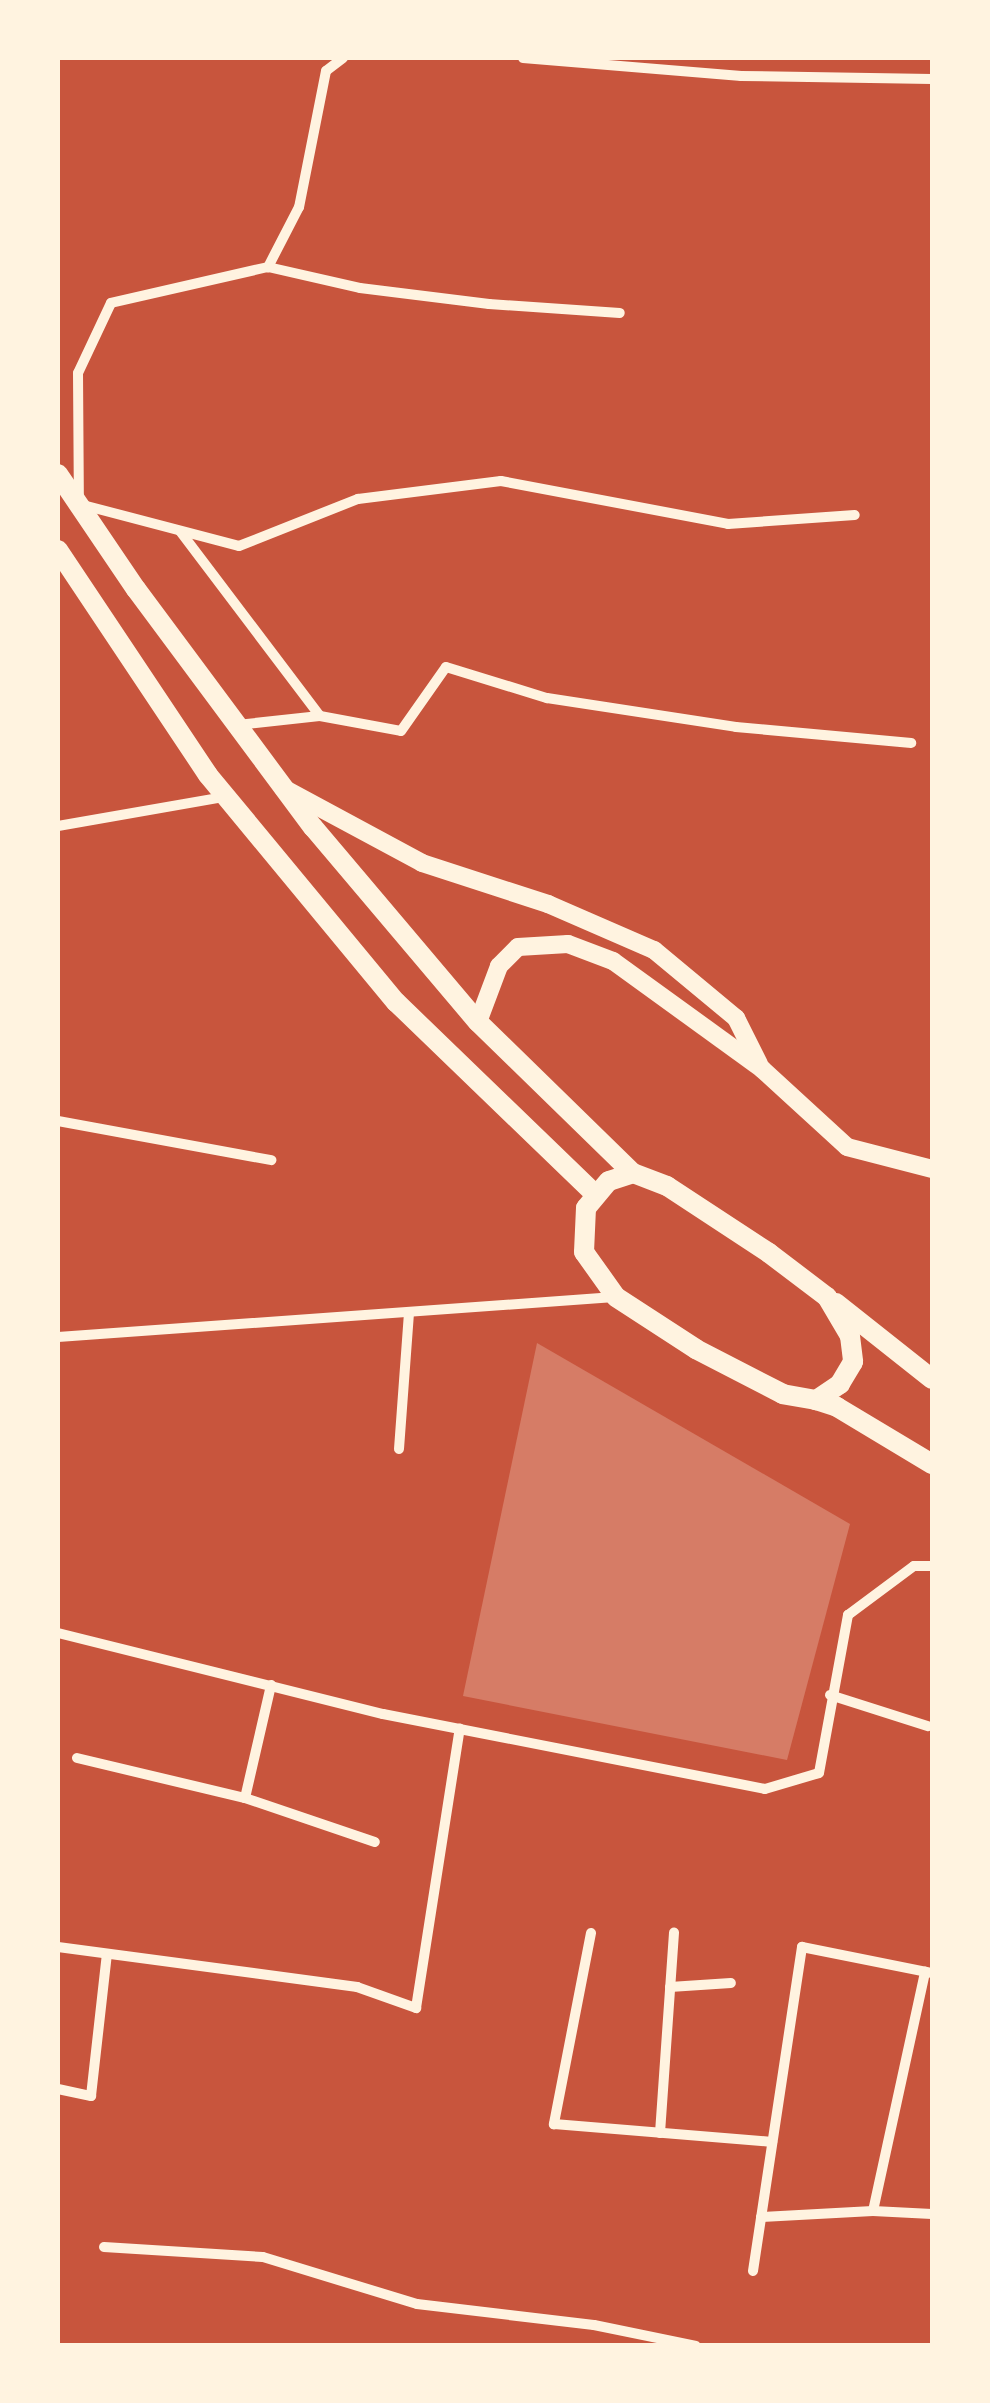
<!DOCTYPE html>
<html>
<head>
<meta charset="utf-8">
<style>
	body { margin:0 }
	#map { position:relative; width:990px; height:2403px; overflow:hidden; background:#c8553d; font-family:Montserrat,sans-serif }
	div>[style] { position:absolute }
	.building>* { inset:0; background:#d67c66 }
	.minor>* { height:10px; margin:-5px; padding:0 5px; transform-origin:5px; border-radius:5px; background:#fff3e0 }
	.tertiary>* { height:18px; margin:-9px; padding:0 9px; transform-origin:9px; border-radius:9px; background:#fff3e0 }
	.secondary>* { height:20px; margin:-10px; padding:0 10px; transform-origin:10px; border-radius:10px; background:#fff3e0 }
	span { translate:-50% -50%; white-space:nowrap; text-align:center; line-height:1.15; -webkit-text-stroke:10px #fff3e0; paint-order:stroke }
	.frame { position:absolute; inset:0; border:60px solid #fff3e0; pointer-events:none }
</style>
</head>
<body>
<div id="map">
	<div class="building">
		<div style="clip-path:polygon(537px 1343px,850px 1524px,787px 1760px,463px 1696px)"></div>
	</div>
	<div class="minor">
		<div style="left:343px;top:58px;width:21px;rotate:143deg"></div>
		<div style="left:326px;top:71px;width:139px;rotate:101.2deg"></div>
		<div style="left:299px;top:207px;width:68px;rotate:117.3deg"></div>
		<div style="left:268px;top:267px;width:161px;rotate:167.1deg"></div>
		<div style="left:111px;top:303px;width:77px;rotate:115.2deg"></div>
		<div style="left:78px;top:373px;width:131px;rotate:89.6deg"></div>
		<div style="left:79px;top:504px;width:165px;rotate:14.7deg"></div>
		<div style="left:239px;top:546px;width:128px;rotate:-21.6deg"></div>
		<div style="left:358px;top:499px;width:144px;rotate:-7.2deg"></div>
		<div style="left:501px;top:481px;width:231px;rotate:10.7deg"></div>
		<div style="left:728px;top:524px;width:127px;rotate:-4.1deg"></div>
		<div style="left:523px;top:58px;width:219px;rotate:4.7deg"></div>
		<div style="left:741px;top:76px;width:191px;rotate:0.9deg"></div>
		<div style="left:268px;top:267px;width:94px;rotate:12.9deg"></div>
		<div style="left:360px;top:288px;width:130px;rotate:7.1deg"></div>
		<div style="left:489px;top:304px;width:131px;rotate:3.9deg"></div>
		<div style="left:180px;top:531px;width:232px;rotate:52.9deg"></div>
		<div style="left:237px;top:725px;width:83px;rotate:-6.2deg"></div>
		<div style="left:320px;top:716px;width:82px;rotate:10.5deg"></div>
		<div style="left:401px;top:731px;width:78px;rotate:-54.9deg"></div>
		<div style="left:446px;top:667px;width:106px;rotate:17.1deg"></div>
		<div style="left:547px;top:698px;width:191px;rotate:8.7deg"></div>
		<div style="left:736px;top:727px;width:176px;rotate:5.2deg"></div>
		<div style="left:58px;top:826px;width:169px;rotate:-9.9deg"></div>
		<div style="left:58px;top:1121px;width:217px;rotate:10.4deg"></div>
		<div style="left:58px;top:1337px;width:558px;rotate:-4.11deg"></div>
		<div style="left:399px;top:1449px;width:137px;rotate:-85.8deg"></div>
		<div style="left:58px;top:1633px;width:335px;rotate:14deg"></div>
		<div style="left:383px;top:1714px;width:389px;rotate:11.1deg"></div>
		<div style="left:765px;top:1789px;width:56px;rotate:-16.5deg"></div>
		<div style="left:819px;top:1773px;width:161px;rotate:-79.6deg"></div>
		<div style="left:848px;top:1615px;width:82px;rotate:-36.6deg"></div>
		<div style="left:914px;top:1566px;width:18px"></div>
		<div style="left:830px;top:1695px;width:103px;rotate:17.6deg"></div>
		<div style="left:77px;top:1758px;width:173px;rotate:13.4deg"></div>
		<div style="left:245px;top:1798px;width:137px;rotate:18.7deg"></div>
		<div style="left:245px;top:1798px;width:116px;rotate:-77deg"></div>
		<div style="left:591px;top:1933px;width:195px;rotate:101deg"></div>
		<div style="left:554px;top:2124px;width:219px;rotate:4.7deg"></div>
		<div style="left:58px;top:1947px;width:302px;rotate:7.6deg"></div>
		<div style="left:357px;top:1987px;width:63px;rotate:19.6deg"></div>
		<div style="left:416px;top:2008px;width:283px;rotate:-81.1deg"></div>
		<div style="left:670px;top:1987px;width:61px;rotate:-3.8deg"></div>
		<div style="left:58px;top:2089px;width:34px;rotate:12deg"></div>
		<div style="left:91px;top:2096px;width:143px;rotate:-83.6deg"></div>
		<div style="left:660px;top:2133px;width:201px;rotate:-86deg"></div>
		<div style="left:873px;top:2211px;width:245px;rotate:-77.7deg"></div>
		<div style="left:761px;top:2217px;width:112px;rotate:-3.1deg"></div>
		<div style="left:873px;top:2211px;width:59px;rotate:2.9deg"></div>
		<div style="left:104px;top:2247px;width:159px;rotate:3.6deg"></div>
		<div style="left:263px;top:2257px;width:161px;rotate:17deg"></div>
		<div style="left:417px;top:2304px;width:178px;rotate:6.8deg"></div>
		<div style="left:594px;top:2325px;width:104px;rotate:11.6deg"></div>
		<div style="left:753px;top:2271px;width:328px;rotate:-81.4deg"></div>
		<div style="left:802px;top:1947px;width:133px;rotate:11.3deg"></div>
	</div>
	<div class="tertiary">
		<div style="left:283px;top:788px;width:158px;rotate:28.3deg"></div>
		<div style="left:422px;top:863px;width:133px;rotate:18deg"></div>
		<div style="left:548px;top:904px;width:116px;rotate:23.5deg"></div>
		<div style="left:654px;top:950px;width:107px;rotate:39.7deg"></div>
		<div style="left:736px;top:1018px;width:51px;rotate:63.4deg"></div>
		<div style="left:478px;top:1022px;width:60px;rotate:-69.4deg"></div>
		<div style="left:499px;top:966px;width:27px;rotate:-45deg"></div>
		<div style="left:518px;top:947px;width:50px;rotate:-3.4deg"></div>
		<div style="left:568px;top:944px;width:48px;rotate:20.7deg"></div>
		<div style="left:613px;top:961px;width:184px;rotate:35.9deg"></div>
		<div style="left:762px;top:1069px;width:115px;rotate:42.5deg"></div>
		<div style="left:847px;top:1147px;width:88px;rotate:14.5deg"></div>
	</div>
	<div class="secondary">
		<div style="left:58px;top:474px;width:139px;rotate:55.9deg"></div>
		<div style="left:136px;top:589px;width:297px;rotate:53.4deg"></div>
		<div style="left:313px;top:827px;width:255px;rotate:49.8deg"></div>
		<div style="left:478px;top:1022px;width:216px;rotate:44.3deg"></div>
		<div style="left:58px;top:550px;width:270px;rotate:56.3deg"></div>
		<div style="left:208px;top:775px;width:295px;rotate:50.4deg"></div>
		<div style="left:396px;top:1002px;width:277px;rotate:44deg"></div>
		<div style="left:633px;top:1173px;width:36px;rotate:21deg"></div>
		<div style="left:667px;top:1186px;width:122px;rotate:33.3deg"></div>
		<div style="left:769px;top:1253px;width:73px;rotate:37.2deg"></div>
		<div style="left:827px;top:1297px;width:45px;rotate:59.5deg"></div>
		<div style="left:850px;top:1336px;width:26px;rotate:83deg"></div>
		<div style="left:853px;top:1362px;width:26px;rotate:121deg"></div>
		<div style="left:840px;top:1384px;width:29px;rotate:146deg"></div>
		<div style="left:816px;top:1400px;width:34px;rotate:-170deg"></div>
		<div style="left:783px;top:1394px;width:98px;rotate:-152.7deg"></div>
		<div style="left:696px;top:1349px;width:95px;rotate:-147deg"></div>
		<div style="left:616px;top:1297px;width:55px;rotate:-125.4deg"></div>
		<div style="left:584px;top:1252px;width:44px;rotate:-87.4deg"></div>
		<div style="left:586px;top:1208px;width:35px;rotate:-50deg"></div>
		<div style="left:609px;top:1181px;width:25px;rotate:-18deg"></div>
		<div style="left:836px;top:1303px;width:122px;rotate:38.4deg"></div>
		<div style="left:816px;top:1400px;width:22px;rotate:18deg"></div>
		<div style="left:837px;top:1407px;width:111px;rotate:31deg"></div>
	</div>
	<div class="frame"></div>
</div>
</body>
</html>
